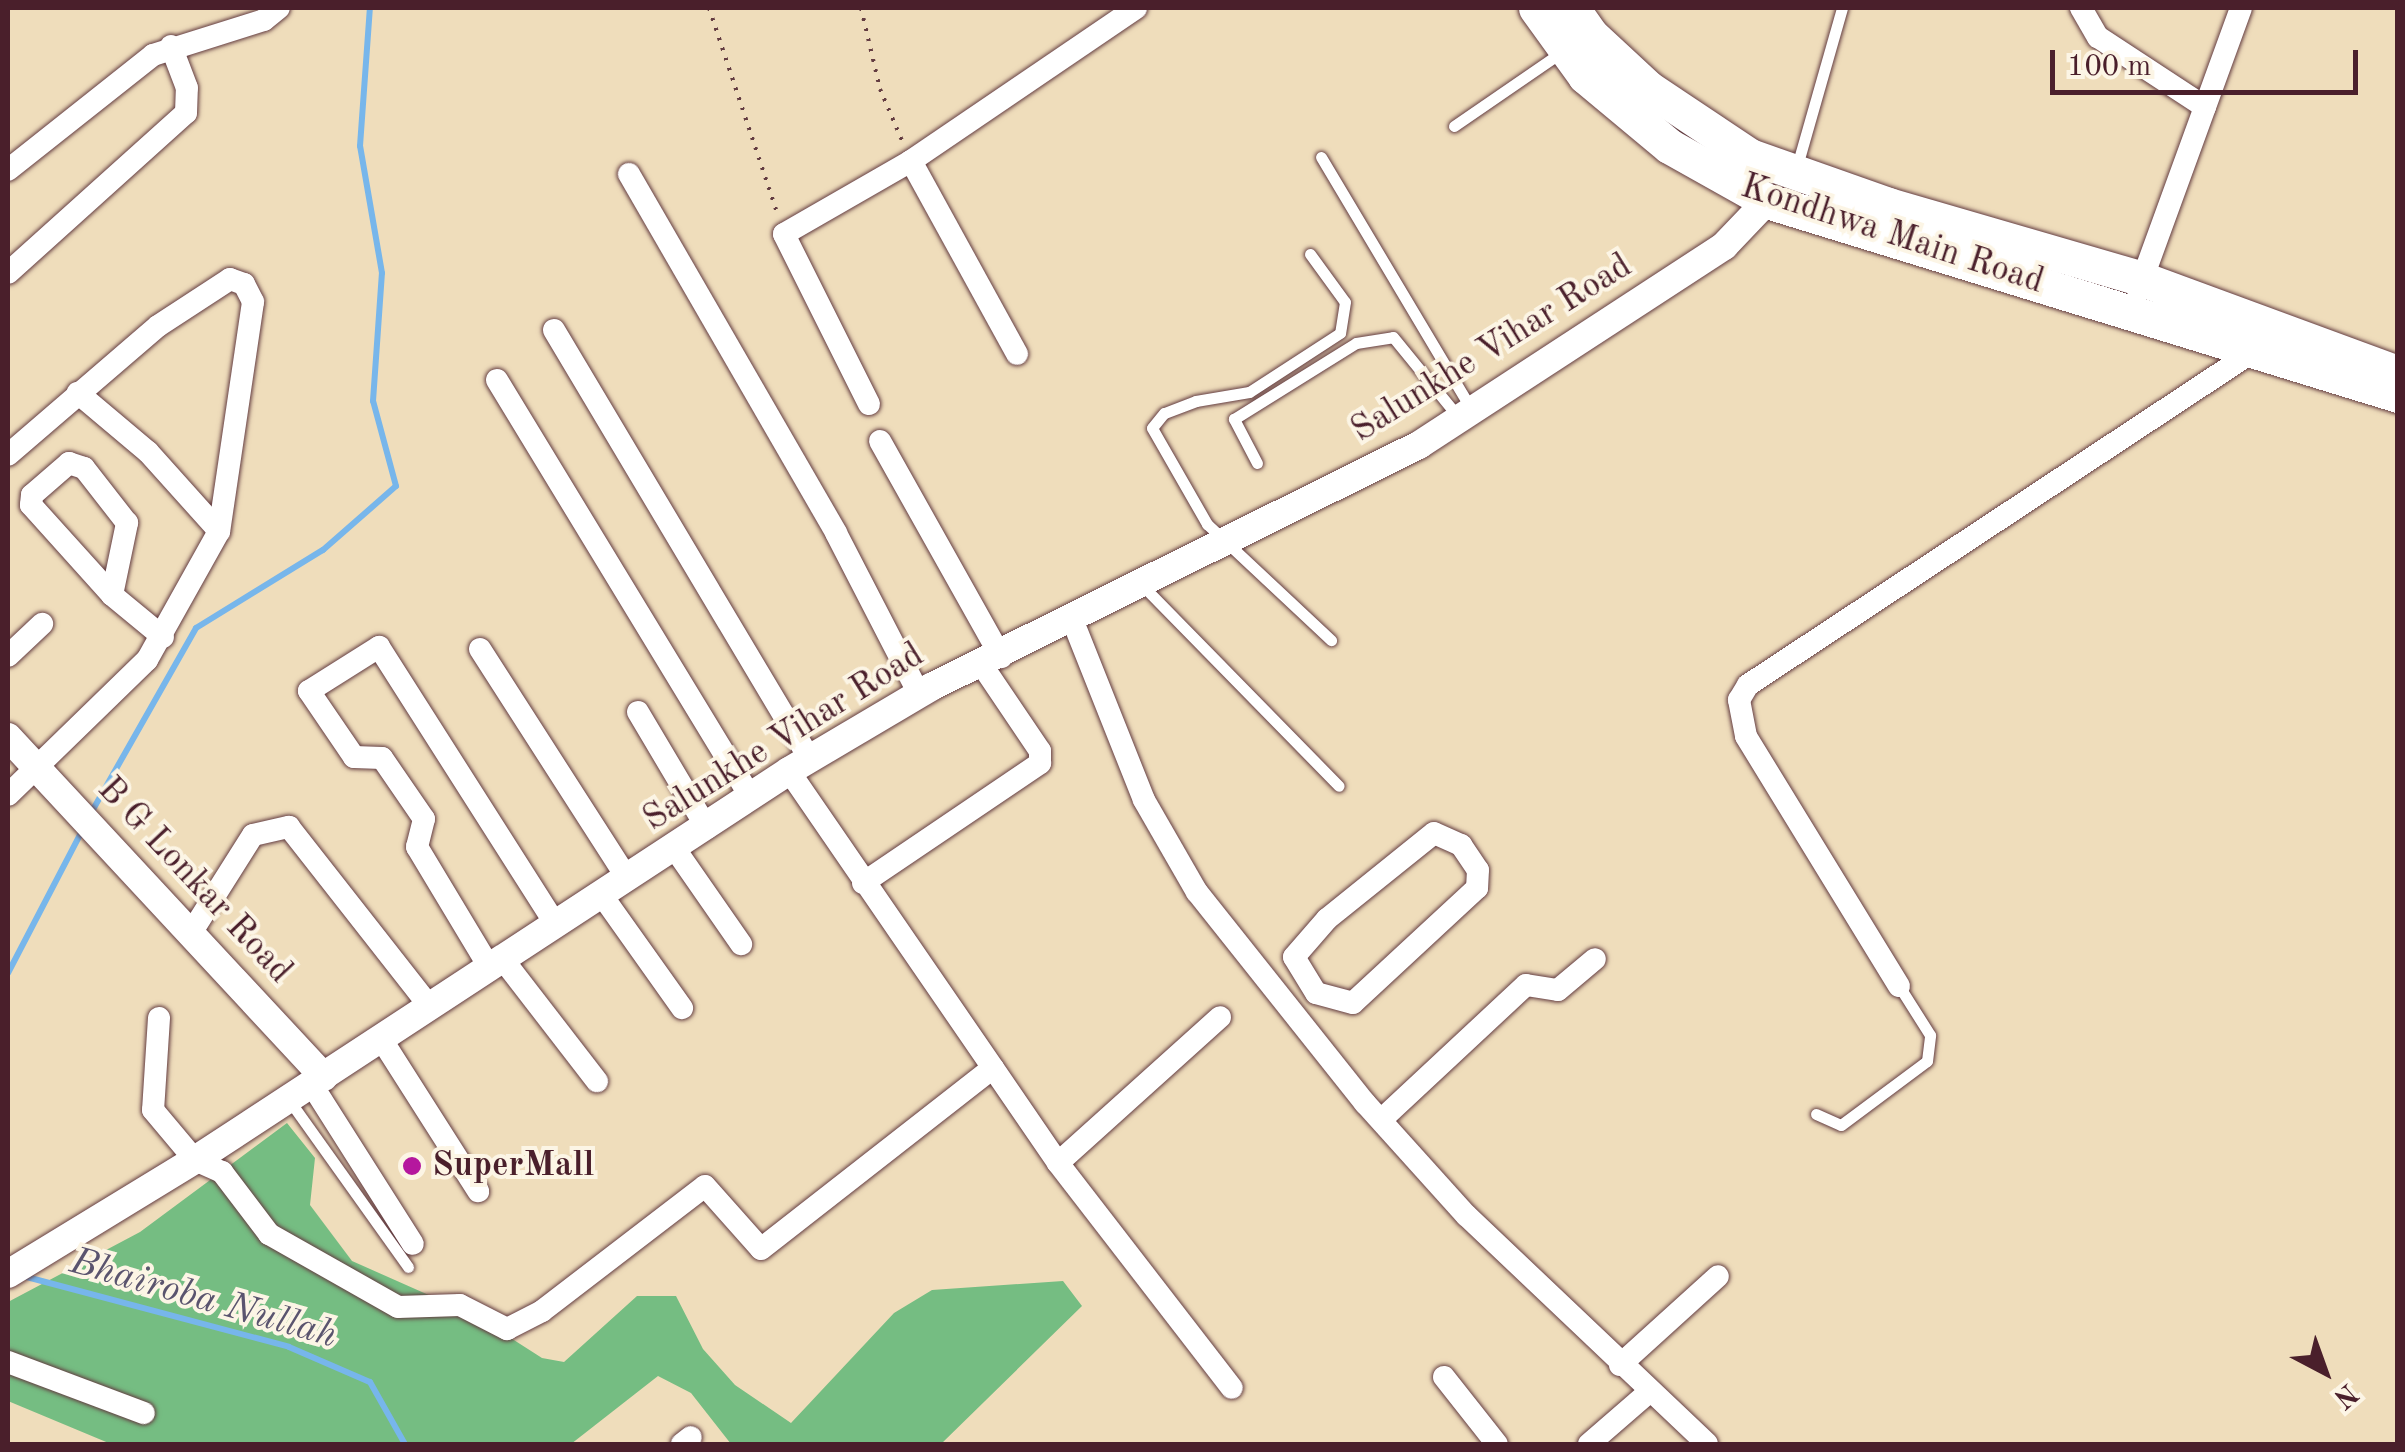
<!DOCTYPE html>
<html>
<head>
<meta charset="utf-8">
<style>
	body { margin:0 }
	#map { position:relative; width:2405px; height:1452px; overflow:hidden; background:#efddbb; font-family:"Old Standard TT",serif }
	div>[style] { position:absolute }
	.forest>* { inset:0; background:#75bd82 }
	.stream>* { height:6px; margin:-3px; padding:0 3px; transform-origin:3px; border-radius:3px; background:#77b6eb }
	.path>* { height:4px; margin-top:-2px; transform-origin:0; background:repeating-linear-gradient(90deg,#633c41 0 2.5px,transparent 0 10.5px) }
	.roads { filter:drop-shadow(0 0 2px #633c41) drop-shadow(0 0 2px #633c41) }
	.service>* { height:11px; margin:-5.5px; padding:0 5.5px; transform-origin:5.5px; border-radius:5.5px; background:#fff }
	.minor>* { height:22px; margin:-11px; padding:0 11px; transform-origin:11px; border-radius:11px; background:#fff }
	.tertiary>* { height:28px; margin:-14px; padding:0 14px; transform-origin:14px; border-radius:14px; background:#fff }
	.primary>* { height:35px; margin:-17.5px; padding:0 17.5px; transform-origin:17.5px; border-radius:17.5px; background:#fff }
	.dots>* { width:28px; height:28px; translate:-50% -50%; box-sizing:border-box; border:5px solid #fcf5e5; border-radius:50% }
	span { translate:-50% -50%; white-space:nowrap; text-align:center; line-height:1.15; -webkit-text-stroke:8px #fcf5e5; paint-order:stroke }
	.street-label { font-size:35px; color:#4a1f2b }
	.poi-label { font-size:35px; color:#4a1f2b; font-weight:700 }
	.left { translate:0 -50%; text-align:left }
	.water-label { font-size:38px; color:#5a546e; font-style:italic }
	.frame { position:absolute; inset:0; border:10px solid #4a1f2b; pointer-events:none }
	.north { position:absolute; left:2275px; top:1322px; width:100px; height:100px; -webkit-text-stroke:8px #fcf5e5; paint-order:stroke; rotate:139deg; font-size:28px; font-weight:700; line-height:40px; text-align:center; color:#4a1f2b }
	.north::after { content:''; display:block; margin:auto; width:35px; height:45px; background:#4a1f2b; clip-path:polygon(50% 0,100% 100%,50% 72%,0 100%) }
	.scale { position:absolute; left:2050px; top:50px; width:308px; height:45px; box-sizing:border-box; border:5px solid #4a1f2b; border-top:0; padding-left:12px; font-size:30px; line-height:35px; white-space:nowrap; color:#4a1f2b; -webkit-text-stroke:8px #fcf5e5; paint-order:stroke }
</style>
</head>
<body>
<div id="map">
	<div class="forest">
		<div style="clip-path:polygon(287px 1123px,315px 1158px,310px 1205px,352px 1261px,476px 1316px,542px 1358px,564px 1362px,637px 1296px,676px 1296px,703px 1349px,735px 1385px,791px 1423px,894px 1313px,932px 1290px,1063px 1281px,1082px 1306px,941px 1444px,731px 1444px,691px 1393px,658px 1376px,571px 1444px,111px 1444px,8px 1401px,8px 1302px,140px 1232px)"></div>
	</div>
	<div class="stream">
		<div style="left:91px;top:813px;width:213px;rotate:-60.4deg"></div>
		<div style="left:196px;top:628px;width:149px;rotate:-31.6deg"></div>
		<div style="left:323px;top:550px;width:97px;rotate:-41.2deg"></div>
		<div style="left:396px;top:486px;width:88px;rotate:-105.1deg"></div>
		<div style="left:373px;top:401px;width:128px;rotate:-86deg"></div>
		<div style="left:382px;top:273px;width:129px;rotate:-99.8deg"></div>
		<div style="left:360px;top:146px;width:138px;rotate:-85.9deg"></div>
		<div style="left:8px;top:973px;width:162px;rotate:-62.5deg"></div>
		<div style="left:23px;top:1276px;width:275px;rotate:14.9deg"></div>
		<div style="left:289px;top:1347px;width:88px;rotate:23.4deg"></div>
		<div style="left:370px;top:1382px;width:71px;rotate:60.6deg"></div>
	</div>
	<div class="path">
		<div style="left:709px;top:8px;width:215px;rotate:71.6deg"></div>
		<div style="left:861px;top:8px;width:83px;rotate:76.8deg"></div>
		<div style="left:880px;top:89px;width:59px;rotate:66.9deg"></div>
	</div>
	<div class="roads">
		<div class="service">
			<div style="left:1454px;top:126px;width:132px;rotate:-34.5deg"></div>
			<div style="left:1321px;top:157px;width:295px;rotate:59.2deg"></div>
			<div style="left:1797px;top:166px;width:164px;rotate:-74.1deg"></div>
			<div style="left:1310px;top:254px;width:59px;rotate:53.9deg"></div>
			<div style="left:1345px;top:302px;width:31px;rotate:99deg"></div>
			<div style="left:1340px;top:333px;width:108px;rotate:147deg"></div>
			<div style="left:1249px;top:392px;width:54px;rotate:170.4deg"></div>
			<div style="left:1196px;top:401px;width:34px;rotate:159deg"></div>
			<div style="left:1164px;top:413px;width:19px;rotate:129deg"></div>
			<div style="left:1152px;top:428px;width:111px;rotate:60.2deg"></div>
			<div style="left:1207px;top:524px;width:170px;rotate:43.1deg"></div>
			<div style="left:1257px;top:463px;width:50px;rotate:-117.6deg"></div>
			<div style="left:1234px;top:419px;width:144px;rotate:-31.9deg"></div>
			<div style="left:1356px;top:343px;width:37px;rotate:-9deg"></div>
			<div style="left:1393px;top:337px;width:104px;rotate:50.8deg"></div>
			<div style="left:1142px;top:585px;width:281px;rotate:45.6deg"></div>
			<div style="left:289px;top:1100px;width:205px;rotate:54.5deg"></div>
			<div style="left:1816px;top:1114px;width:27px;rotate:24deg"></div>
			<div style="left:1841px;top:1125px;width:107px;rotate:-36.7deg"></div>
			<div style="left:1927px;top:1061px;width:26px;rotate:-83deg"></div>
			<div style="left:1930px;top:1035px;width:58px;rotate:-122.3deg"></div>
		</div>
		<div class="minor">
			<div style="left:2081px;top:8px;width:34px;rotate:60deg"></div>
			<div style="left:2098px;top:37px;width:128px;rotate:33.2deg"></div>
			<div style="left:911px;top:161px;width:220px;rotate:61.2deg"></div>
			<div style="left:8px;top:170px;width:185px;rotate:-38.4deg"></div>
			<div style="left:153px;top:55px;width:116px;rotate:-17.5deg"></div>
			<div style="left:264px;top:20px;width:19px;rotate:-39deg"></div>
			<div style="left:629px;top:174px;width:414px;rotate:60deg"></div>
			<div style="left:836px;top:533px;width:181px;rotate:62.7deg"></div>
			<div style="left:8px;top:273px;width:239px;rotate:-42deg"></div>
			<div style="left:186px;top:113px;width:25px;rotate:-88deg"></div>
			<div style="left:187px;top:88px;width:45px;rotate:-110.9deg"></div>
			<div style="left:2138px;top:291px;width:301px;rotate:-70deg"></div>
			<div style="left:554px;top:330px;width:500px;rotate:59.2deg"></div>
			<div style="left:497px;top:380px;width:489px;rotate:58.7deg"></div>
			<div style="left:869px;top:404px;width:190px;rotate:-116.6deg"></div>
			<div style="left:784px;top:234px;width:146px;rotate:-29.9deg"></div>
			<div style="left:911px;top:161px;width:272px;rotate:-34.2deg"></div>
			<div style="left:880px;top:441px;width:248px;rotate:60.7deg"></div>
			<div style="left:8px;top:455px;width:198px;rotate:-40.7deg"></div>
			<div style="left:158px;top:326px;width:86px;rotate:-33.1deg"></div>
			<div style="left:230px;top:279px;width:15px;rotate:20deg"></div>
			<div style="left:244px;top:284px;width:20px;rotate:63deg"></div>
			<div style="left:253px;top:302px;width:232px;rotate:98.4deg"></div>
			<div style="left:112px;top:595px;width:74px;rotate:-78.2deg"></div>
			<div style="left:127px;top:523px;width:70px;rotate:-128deg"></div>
			<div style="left:84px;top:468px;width:16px;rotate:-162deg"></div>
			<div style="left:69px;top:463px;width:49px;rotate:139.1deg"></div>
			<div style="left:32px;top:495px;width:10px;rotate:96deg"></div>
			<div style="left:31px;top:505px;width:121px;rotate:48deg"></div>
			<div style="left:112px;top:595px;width:66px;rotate:39.5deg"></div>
			<div style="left:1072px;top:619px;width:195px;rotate:68.3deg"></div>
			<div style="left:1144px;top:800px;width:106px;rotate:60.1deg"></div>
			<div style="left:1197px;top:892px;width:270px;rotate:51.5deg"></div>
			<div style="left:1365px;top:1103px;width:151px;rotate:48deg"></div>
			<div style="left:1466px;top:1215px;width:332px;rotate:43.5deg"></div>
			<div style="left:480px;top:649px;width:272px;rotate:57.3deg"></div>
			<div style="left:8px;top:656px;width:47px;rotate:-43.3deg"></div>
			<div style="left:638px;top:712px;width:135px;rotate:59.3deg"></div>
			<div style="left:8px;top:795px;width:194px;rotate:-44.2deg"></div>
			<div style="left:147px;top:660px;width:148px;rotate:-60.8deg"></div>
			<div style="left:219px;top:531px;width:106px;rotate:-131.9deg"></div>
			<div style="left:148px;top:452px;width:92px;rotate:-139.9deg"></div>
			<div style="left:1434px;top:833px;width:30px;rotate:24deg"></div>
			<div style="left:1461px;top:845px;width:30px;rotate:56deg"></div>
			<div style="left:1478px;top:870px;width:18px;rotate:93deg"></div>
			<div style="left:1477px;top:888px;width:169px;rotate:137.2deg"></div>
			<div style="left:1353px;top:1003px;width:38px;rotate:-165deg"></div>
			<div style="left:1316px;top:993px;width:42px;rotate:-121.4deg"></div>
			<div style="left:1294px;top:957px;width:50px;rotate:-49deg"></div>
			<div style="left:1327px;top:919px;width:137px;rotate:-38.8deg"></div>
			<div style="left:675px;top:849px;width:116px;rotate:55.2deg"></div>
			<div style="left:863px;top:883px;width:214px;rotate:-34.1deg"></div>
			<div style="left:1040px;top:763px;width:12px;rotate:-90deg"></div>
			<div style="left:1040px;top:751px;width:104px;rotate:-124deg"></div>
			<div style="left:601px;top:894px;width:140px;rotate:54.6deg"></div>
			<div style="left:191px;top:933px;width:116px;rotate:-57.7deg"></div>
			<div style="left:253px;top:835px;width:37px;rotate:-13deg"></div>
			<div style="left:289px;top:827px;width:224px;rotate:51.9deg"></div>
			<div style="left:501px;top:957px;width:157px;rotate:52.3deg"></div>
			<div style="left:488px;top:965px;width:138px;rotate:-121deg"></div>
			<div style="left:417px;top:847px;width:29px;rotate:-76deg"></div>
			<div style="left:424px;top:819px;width:74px;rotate:-124.5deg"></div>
			<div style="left:382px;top:758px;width:28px;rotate:-178deg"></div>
			<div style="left:354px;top:757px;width:80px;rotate:-124.3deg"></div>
			<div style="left:309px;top:691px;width:83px;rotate:-32.2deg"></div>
			<div style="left:379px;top:647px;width:327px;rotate:57.5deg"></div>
			<div style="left:1899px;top:986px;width:293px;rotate:-121.5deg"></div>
			<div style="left:1746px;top:736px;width:37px;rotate:-101deg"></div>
			<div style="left:1739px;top:700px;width:17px;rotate:-59deg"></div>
			<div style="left:1748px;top:685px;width:603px;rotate:-33.43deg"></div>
			<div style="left:159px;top:1018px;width:92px;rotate:93.7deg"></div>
			<div style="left:153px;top:1110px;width:65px;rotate:50deg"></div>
			<div style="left:195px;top:1160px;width:30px;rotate:24deg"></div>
			<div style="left:222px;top:1172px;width:78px;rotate:52.8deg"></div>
			<div style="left:269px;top:1234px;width:148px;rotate:29.5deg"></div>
			<div style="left:398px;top:1307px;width:62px;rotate:-1.8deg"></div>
			<div style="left:460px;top:1305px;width:53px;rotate:27.1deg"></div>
			<div style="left:507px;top:1329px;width:39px;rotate:-27deg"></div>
			<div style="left:542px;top:1311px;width:205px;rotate:-37.5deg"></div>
			<div style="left:705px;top:1186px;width:84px;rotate:48.4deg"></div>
			<div style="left:761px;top:1249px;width:294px;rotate:-38deg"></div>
			<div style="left:993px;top:1068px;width:360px;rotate:-124.5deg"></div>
			<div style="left:380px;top:1037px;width:183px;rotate:57.5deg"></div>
			<div style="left:993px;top:1068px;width:115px;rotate:55.6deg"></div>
			<div style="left:1058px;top:1163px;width:218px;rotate:-42deg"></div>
			<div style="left:312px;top:1085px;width:188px;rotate:57.6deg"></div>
			<div style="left:1381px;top:1120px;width:198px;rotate:-43deg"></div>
			<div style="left:1526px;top:985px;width:32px;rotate:9deg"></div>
			<div style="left:1558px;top:990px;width:48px;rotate:-40deg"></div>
			<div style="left:1058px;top:1163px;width:284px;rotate:52.3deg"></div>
			<div style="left:8px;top:1362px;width:145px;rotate:20.6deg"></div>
			<div style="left:1620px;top:1365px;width:132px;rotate:-42.2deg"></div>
			<div style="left:1444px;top:1377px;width:85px;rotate:51.7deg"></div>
			<div style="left:682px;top:1444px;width:11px;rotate:-38deg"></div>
			<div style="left:1589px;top:1444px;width:79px;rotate:-40.9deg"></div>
		</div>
		<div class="tertiary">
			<div style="left:8px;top:737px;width:464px;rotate:47.1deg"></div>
			<div style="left:8px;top:1274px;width:219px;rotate:-31.4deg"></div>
			<div style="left:195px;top:1160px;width:710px;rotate:-33.22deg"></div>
			<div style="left:789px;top:771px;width:165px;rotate:-30.6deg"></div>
			<div style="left:931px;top:687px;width:545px;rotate:-26.38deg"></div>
			<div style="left:1419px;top:445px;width:364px;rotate:-33.1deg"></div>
			<div style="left:1724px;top:246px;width:62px;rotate:-46.3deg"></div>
		</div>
		<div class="primary">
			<div style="left:1536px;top:8px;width:84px;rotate:54.2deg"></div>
			<div style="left:1585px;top:76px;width:109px;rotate:39.8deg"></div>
			<div style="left:1669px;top:146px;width:112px;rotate:29.3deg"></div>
			<div style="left:1767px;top:201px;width:660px;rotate:17.09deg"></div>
			<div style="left:1572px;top:8px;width:33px;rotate:55deg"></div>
			<div style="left:1591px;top:35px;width:78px;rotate:42.9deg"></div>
			<div style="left:1648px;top:88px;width:123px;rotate:33.7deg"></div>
			<div style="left:1750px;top:156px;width:146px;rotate:19.5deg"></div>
			<div style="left:1888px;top:205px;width:265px;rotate:16.2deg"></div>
			<div style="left:2142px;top:279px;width:273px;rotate:20.2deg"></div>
		</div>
	</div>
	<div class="dots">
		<div style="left:412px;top:1166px;background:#b5179e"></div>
	</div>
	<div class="street-label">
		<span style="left:1892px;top:235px;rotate:18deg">Kondhwa Main Road</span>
		<span style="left:1492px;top:349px;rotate:-32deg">Salunkhe Vihar Road</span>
		<span style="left:784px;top:738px;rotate:-32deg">Salunkhe Vihar Road</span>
		<span style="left:194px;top:881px;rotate:47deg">B G Lonkar Road</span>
	</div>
	<div class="poi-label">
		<span class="left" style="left:432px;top:1166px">SuperMall</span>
	</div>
	<div class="water-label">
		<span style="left:203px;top:1300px;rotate:16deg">Bhairoba Nullah</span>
	</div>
	<div class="frame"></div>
	<div class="north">N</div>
	<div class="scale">100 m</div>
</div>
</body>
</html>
